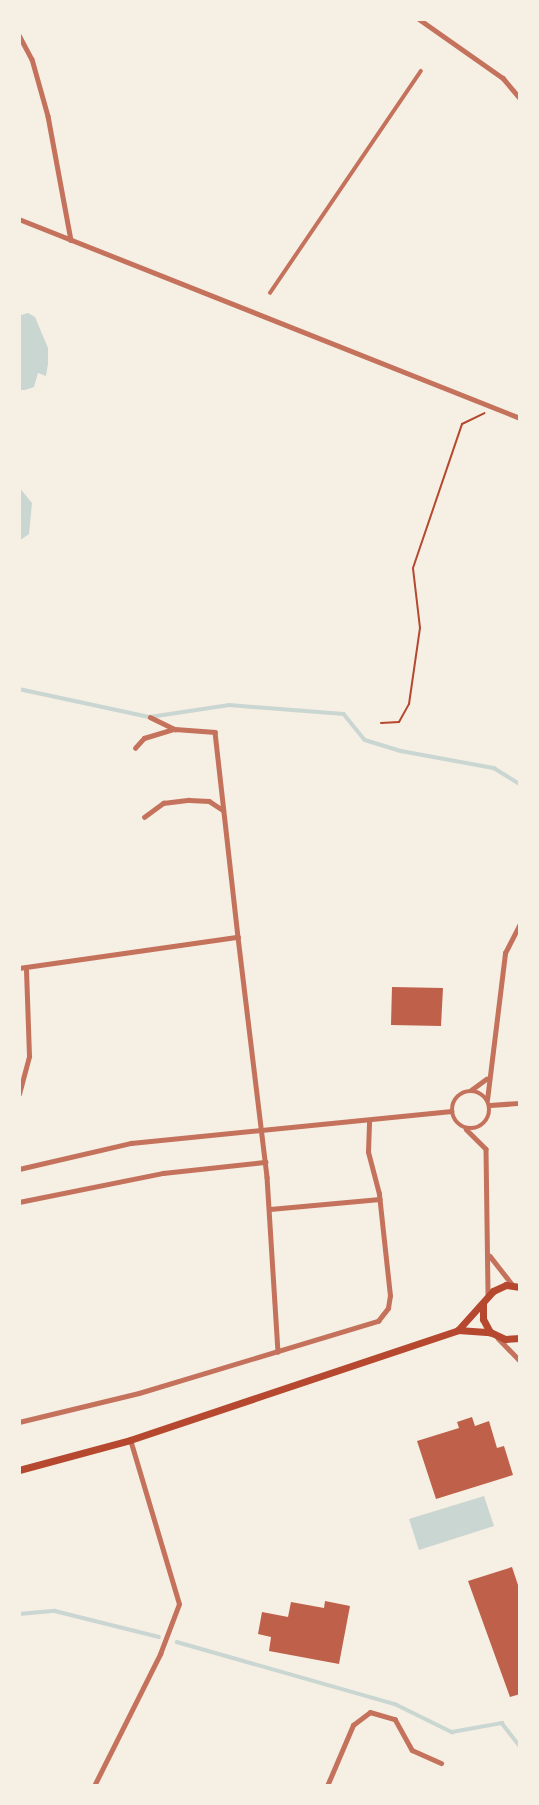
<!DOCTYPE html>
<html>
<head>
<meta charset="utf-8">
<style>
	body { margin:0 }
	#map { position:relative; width:539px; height:1805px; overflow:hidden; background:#f6efe4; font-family:Overpass,sans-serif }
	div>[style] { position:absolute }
	.water>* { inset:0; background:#c9d6d2 }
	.stream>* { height:3.5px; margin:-1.75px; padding:0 1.75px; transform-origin:1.75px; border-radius:1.75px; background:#c9d6d2 }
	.building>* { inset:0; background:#bf614a }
	.path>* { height:2px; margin:-1px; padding:0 1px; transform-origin:1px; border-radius:1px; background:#b5482f }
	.pedestrian>* { height:3.5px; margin:-1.75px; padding:0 1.75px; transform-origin:1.75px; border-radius:1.75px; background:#c5725c }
	.minor>* { height:4.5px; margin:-2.25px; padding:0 2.25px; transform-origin:2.25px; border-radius:2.25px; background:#c5725c }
	.minor>.ring { margin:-2.25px; padding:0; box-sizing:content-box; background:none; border:4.5px solid #c5725c; border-radius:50% }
	.secondary>* { height:7px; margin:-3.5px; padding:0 3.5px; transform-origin:3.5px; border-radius:3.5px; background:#b5482f }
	span { translate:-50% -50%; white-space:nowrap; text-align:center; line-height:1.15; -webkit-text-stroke:7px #f6efe4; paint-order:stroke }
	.frame { position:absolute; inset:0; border:21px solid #f6efe4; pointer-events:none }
</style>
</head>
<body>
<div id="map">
	<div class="water">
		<div style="clip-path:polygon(28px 313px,35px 317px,48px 348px,48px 364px,46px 376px,38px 373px,34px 387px,25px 390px,19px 390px,19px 324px,21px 315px)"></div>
		<div style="clip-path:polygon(19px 487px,32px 503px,29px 534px,19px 541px)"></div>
		<div style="clip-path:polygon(484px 1496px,494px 1526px,419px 1550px,409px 1519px)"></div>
	</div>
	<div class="stream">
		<div style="left:19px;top:689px;width:134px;rotate:12.1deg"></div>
		<div style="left:150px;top:717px;width:80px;rotate:-8.6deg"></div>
		<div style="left:229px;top:705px;width:115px;rotate:4.5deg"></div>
		<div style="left:344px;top:714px;width:33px;rotate:51deg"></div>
		<div style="left:365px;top:740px;width:38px;rotate:17deg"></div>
		<div style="left:401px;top:751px;width:95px;rotate:10.4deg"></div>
		<div style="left:494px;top:768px;width:31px;rotate:32deg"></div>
		<div style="left:19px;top:1614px;width:36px;rotate:-5deg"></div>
		<div style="left:55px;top:1611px;width:107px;rotate:14deg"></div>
		<div style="left:177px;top:1642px;width:227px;rotate:15.9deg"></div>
		<div style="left:395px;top:1704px;width:64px;rotate:26.2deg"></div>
		<div style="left:452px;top:1732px;width:51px;rotate:-10.2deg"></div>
		<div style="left:502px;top:1723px;width:29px;rotate:52deg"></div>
	</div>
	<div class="building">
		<div style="clip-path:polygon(392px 987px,443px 988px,441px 1026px,391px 1025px)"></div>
		<div style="clip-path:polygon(472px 1417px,475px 1426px,489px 1421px,497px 1448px,504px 1446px,513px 1475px,436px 1499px,417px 1441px,459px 1428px,457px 1422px)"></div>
		<div style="clip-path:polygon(512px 1567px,520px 1591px,520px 1694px,510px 1697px,468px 1581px)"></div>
		<div style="clip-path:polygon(325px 1601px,350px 1606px,339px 1664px,269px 1651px,271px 1637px,258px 1634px,262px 1612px,288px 1617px,291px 1602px,324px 1608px)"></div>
	</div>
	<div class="path">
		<div style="left:381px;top:723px;width:18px;rotate:-3deg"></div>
		<div style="left:399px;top:722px;width:21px;rotate:-61deg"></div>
		<div style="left:409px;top:704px;width:77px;rotate:-81.8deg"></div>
		<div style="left:420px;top:628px;width:60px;rotate:-96.7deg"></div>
		<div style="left:413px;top:568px;width:152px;rotate:-71.2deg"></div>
		<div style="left:462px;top:424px;width:25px;rotate:-26deg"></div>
	</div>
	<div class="pedestrian">
		<div style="left:270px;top:293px;width:268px;rotate:-55.8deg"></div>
	</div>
	<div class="minor">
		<div style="left:419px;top:19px;width:103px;rotate:35.1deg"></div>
		<div style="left:503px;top:78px;width:26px;rotate:50deg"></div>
		<div style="left:19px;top:35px;width:27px;rotate:62deg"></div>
		<div style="left:32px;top:59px;width:59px;rotate:74.3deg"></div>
		<div style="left:48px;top:116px;width:126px;rotate:79.5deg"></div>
		<div style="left:19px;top:219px;width:539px;rotate:21.66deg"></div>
		<div style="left:150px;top:717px;width:28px;rotate:26deg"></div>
		<div style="left:175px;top:729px;width:40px;rotate:4.3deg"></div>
		<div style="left:215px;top:732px;width:206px;rotate:83.6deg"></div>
		<div style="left:135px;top:748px;width:13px;rotate:-48deg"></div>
		<div style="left:144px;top:738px;width:31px;rotate:-17deg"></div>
		<div style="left:144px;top:817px;width:24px;rotate:-36deg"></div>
		<div style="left:163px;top:803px;width:26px;rotate:-7deg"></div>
		<div style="left:189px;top:800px;width:20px;rotate:3deg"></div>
		<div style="left:209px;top:801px;width:17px;rotate:33deg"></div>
		<div style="left:19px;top:968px;width:221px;rotate:-8.1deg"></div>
		<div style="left:238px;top:937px;width:242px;rotate:83.1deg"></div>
		<div style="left:267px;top:1177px;width:175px;rotate:86.4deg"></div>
		<div style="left:471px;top:1090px;width:19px;rotate:-36deg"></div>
		<div class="ring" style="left:452px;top:1091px;width:33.5px;height:33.5px"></div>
		<div style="left:19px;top:1094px;width:39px;rotate:-75deg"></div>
		<div style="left:29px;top:1056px;width:88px;rotate:-92deg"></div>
		<div style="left:487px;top:1100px;width:148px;rotate:-83deg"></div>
		<div style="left:505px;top:953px;width:33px;rotate:-63deg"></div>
		<div style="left:490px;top:1105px;width:30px;rotate:-4deg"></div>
		<div style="left:466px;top:1129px;width:28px;rotate:45deg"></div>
		<div style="left:486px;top:1149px;width:145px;rotate:89.2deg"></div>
		<div style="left:19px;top:1169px;width:115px;rotate:-13.1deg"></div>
		<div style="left:131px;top:1143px;width:322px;rotate:-5.7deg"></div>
		<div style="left:19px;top:1202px;width:147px;rotate:-11.4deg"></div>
		<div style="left:163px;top:1173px;width:103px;rotate:-6.2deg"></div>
		<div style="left:270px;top:1209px;width:110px;rotate:-5.2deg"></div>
		<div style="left:490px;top:1256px;width:37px;rotate:52deg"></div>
		<div style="left:498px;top:1338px;width:32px;rotate:46deg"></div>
		<div style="left:19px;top:1422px;width:123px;rotate:-13.6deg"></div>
		<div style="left:139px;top:1393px;width:250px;rotate:-16.8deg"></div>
		<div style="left:378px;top:1321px;width:16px;rotate:-52deg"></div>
		<div style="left:388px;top:1308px;width:12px;rotate:-81deg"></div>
		<div style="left:390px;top:1296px;width:103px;rotate:-96.2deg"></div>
		<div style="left:379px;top:1194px;width:43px;rotate:-104.7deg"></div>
		<div style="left:368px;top:1152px;width:31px;rotate:-88deg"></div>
		<div style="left:94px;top:1786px;width:148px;rotate:-63.4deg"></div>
		<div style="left:160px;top:1654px;width:53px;rotate:-69.2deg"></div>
		<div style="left:179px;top:1604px;width:171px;rotate:-106.6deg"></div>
		<div style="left:327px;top:1786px;width:66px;rotate:-66.9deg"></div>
		<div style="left:353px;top:1725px;width:21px;rotate:-37deg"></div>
		<div style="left:370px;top:1712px;width:26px;rotate:16deg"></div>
		<div style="left:395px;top:1719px;width:35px;rotate:61deg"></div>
		<div style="left:412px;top:1750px;width:32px;rotate:24deg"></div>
	</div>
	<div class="secondary">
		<div style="left:483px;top:1305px;width:14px;rotate:90deg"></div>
		<div style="left:483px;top:1319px;width:15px;rotate:62deg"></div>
		<div style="left:490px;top:1332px;width:17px;rotate:25deg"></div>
		<div style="left:505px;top:1339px;width:15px;rotate:-4deg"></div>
		<div style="left:458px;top:1330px;width:52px;rotate:-48.1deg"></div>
		<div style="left:493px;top:1291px;width:14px;rotate:-25deg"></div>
		<div style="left:506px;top:1285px;width:14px;rotate:8deg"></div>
		<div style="left:19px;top:1470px;width:115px;rotate:-15.1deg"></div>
		<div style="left:130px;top:1440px;width:346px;rotate:-18.5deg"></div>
		<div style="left:458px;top:1330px;width:32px;rotate:4deg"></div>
	</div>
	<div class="frame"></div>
</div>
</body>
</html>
